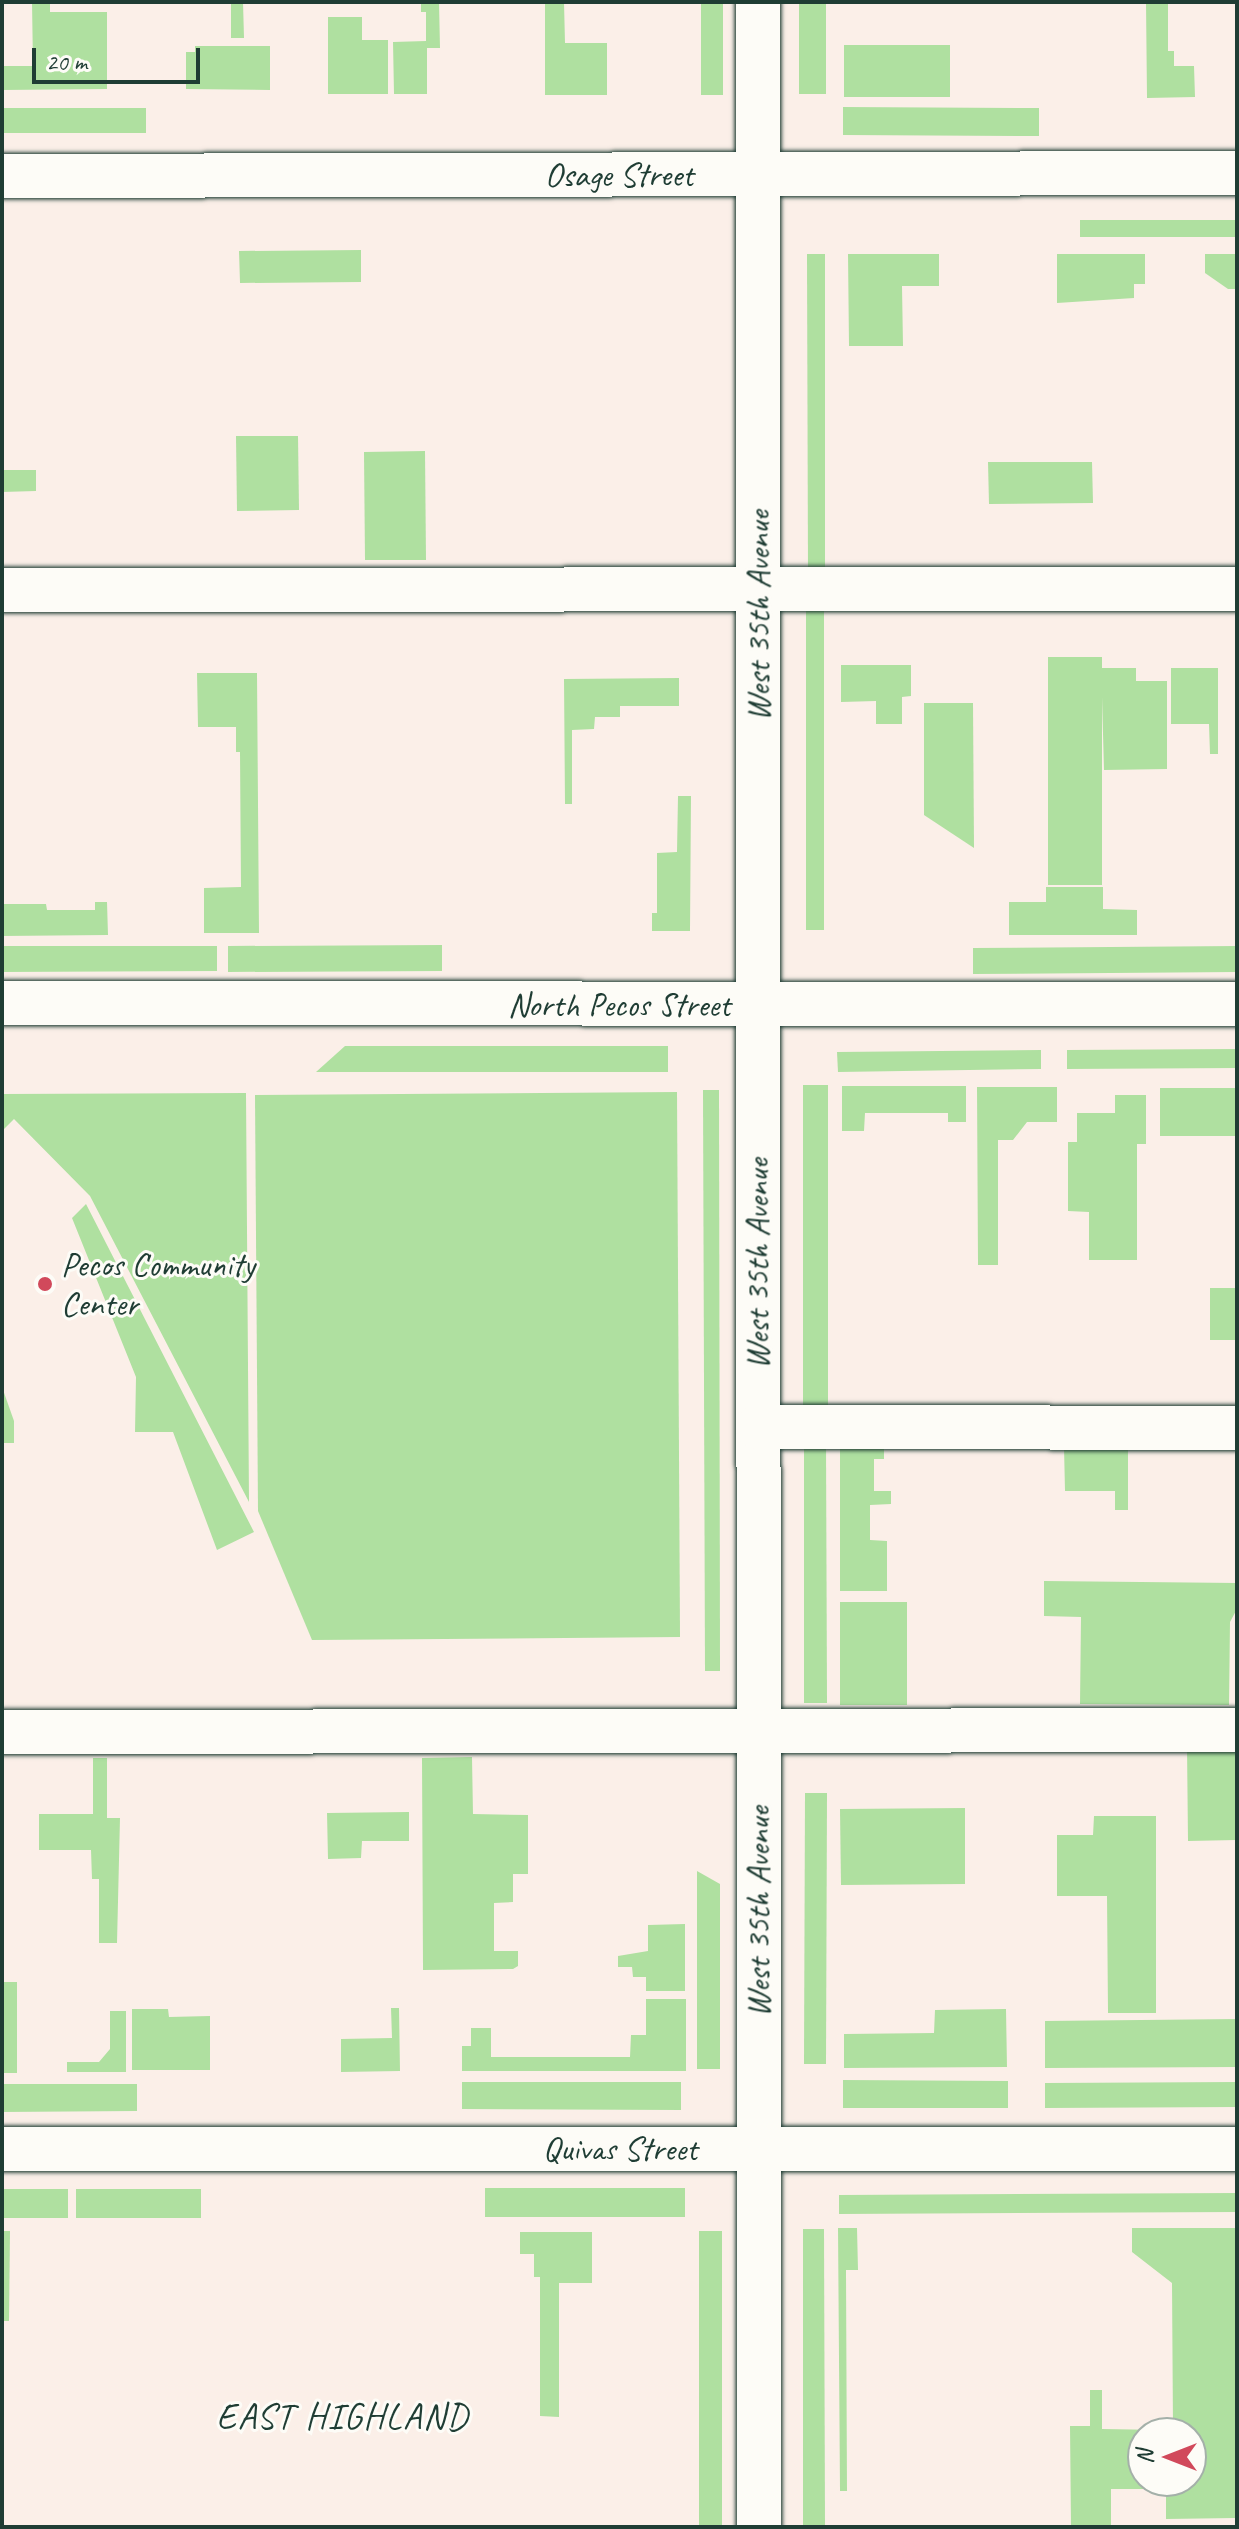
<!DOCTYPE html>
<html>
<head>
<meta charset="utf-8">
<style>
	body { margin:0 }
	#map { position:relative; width:1239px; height:2529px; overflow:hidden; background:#fbefe8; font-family:Caveat,sans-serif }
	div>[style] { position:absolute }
	.green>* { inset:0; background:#afe0a0 }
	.roads { filter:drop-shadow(0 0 2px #1f3d34) drop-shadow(0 0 2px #1f3d34) }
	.minor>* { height:44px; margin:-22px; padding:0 22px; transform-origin:22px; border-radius:22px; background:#fdfcf7 }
	.dots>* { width:22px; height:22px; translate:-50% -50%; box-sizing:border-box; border:4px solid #fdfcf7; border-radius:50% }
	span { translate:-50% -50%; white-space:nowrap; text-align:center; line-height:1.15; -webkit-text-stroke:6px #fdfcf7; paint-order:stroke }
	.street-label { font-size:34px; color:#1f3d34 }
	.poi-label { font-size:34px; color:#1f3d34 }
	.left { translate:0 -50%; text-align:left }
	.neighbourhood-label { font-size:36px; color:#1f3d34; letter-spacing:2px }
	.frame { position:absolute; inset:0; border:4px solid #1f3d34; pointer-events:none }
	.north { position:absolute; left:1127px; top:2417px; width:80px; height:80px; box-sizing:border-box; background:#fdfcf7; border:2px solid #a4b0a9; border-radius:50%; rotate:270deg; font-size:22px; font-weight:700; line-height:32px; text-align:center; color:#1f3d34 }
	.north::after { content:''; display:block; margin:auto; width:28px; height:36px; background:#d1495b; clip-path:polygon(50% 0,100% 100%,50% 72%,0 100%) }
	.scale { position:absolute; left:32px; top:48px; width:168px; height:36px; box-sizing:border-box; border:4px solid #1f3d34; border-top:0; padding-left:10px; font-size:24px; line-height:28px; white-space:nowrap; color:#1f3d34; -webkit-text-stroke:6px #fdfcf7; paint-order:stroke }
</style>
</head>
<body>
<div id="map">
	<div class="green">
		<div style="clip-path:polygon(32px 2px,50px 2px,50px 12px,107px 12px,107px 89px,2px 90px,2px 66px,33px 66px)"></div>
		<div style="clip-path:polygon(231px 2px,243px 2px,244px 38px,231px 38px)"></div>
		<div style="clip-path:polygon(421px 2px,439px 2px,440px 48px,427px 48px,427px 94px,394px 94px,393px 42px,426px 41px,426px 12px,421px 12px)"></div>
		<div style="clip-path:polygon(545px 2px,564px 2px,565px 43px,607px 43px,607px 95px,545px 95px)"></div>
		<div style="clip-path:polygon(701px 2px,723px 2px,723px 95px,701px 95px)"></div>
		<div style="clip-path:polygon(799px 2px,826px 2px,826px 94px,799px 94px)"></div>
		<div style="clip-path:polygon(1146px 2px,1168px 2px,1168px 51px,1174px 51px,1174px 66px,1194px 66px,1195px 97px,1147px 98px)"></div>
		<div style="clip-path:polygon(328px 17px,362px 17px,362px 40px,388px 40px,388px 94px,328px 94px)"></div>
		<div style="clip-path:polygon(844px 45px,950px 45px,950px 97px,844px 97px)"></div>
		<div style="clip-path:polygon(195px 46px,270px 46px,270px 90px,186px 89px,186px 52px,195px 52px)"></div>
		<div style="clip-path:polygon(843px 107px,1039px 108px,1039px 136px,843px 135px)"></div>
		<div style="clip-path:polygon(2px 108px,146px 108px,146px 133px,2px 133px)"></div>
		<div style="clip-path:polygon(1080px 220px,1237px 220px,1237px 237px,1080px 237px)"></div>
		<div style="clip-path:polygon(361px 250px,361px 282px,240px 283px,239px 251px)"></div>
		<div style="clip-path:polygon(807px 254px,825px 254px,825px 573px,808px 573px)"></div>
		<div style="clip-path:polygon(848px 254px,939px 254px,939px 286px,902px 286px,903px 346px,849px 346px)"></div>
		<div style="clip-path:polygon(1057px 254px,1145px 254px,1145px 284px,1134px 284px,1134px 298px,1057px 303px)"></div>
		<div style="clip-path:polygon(1205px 254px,1237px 254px,1237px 289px,1228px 289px,1205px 273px)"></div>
		<div style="clip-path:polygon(236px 436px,298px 436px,299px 510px,237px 511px)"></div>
		<div style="clip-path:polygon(425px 451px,426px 560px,365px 560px,364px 452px)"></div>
		<div style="clip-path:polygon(988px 462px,1092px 462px,1093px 503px,989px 504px)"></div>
		<div style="clip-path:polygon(2px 470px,36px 470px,36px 491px,2px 492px)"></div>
		<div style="clip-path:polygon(806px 607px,824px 607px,824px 930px,806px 930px)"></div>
		<div style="clip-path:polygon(1102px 657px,1102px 668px,1136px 668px,1136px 681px,1167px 681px,1167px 769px,1104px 770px,1102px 697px,1102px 885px,1048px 885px,1048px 657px)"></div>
		<div style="clip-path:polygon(841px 665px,911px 665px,911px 696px,902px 697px,902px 724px,876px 724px,876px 701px,841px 702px)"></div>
		<div style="clip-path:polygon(1171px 668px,1218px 668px,1218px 754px,1210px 754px,1209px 724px,1171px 724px)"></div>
		<div style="clip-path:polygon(197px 673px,257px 673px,259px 933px,204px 933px,204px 888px,241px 887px,240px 752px,236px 752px,236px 727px,198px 727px)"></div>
		<div style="clip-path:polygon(679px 678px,679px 706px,620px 706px,620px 717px,595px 717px,594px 729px,572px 730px,572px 804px,565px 804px,564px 679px)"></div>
		<div style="clip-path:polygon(924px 703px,973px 703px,974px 848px,924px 815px)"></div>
		<div style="clip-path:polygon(678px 796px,691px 796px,690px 931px,652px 931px,652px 913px,657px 913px,657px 853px,677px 852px)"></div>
		<div style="clip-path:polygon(1046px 887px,1103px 887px,1103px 909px,1137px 910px,1137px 935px,1009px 935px,1009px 902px,1046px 902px)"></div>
		<div style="clip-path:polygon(95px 902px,107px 902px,108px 935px,2px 936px,2px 904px,46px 904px,47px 910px,95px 910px)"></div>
		<div style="clip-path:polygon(442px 945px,442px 971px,228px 972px,228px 946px)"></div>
		<div style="clip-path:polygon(2px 946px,217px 946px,217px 971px,2px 972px)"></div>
		<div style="clip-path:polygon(1237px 946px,1237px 972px,973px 974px,973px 948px)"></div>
		<div style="clip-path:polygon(345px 1046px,668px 1046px,668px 1072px,316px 1072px)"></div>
		<div style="clip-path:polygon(1237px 1049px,1237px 1068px,1067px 1069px,1067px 1050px)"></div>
		<div style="clip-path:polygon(1041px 1050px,1041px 1069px,838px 1072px,837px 1052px)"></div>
		<div style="clip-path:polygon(803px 1085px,828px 1085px,828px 1407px,803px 1407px)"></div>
		<div style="clip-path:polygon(842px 1086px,966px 1086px,966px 1122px,948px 1122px,948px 1113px,865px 1113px,864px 1131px,842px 1131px)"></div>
		<div style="clip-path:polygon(977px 1087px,1057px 1087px,1057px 1122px,1027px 1122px,1013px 1140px,998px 1140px,998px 1265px,978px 1265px)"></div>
		<div style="clip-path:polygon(1160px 1088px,1237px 1088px,1237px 1136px,1160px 1136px)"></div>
		<div style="clip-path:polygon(703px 1090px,719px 1090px,720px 1671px,705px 1671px)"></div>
		<div style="clip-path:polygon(677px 1092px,680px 1637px,312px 1640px,258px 1511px,255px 1095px)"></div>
		<div style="clip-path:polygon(246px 1093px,249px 1502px,90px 1196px,14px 1119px,2px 1131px,2px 1094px)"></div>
		<div style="clip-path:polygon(1115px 1095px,1146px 1095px,1146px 1144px,1137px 1144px,1137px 1260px,1089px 1260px,1089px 1212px,1068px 1211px,1068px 1142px,1077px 1142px,1077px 1113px,1115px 1113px)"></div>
		<div style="clip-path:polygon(86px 1204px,254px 1532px,217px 1550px,173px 1432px,135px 1432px,136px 1377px,72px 1218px)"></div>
		<div style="clip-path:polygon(1210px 1288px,1237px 1288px,1237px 1340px,1210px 1340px)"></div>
		<div style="clip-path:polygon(2px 1387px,14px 1421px,14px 1443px,2px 1443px)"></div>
		<div style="clip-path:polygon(804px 1442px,826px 1442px,827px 1703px,804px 1703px)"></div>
		<div style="clip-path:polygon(840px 1442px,884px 1442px,884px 1459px,874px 1459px,874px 1491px,891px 1491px,891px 1504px,870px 1505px,870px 1540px,887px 1541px,887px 1591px,840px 1591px)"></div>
		<div style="clip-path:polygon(1064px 1447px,1128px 1447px,1128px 1510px,1115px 1510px,1115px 1491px,1065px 1491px)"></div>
		<div style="clip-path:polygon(1044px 1581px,1237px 1583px,1237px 1609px,1230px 1622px,1229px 1705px,1080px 1704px,1081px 1617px,1044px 1616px)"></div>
		<div style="clip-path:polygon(840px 1602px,907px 1602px,907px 1705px,840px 1705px)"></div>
		<div style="clip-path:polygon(1187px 1746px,1236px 1746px,1237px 1868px,1236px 1840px,1188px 1841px)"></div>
		<div style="clip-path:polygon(472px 1757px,473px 1814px,528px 1815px,528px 1874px,513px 1874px,513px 1902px,494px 1903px,494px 1951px,518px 1951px,518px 1966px,513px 1969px,423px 1970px,422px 1758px)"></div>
		<div style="clip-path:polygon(93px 1758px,107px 1758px,107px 1818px,120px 1818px,117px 1943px,99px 1943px,99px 1879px,92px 1879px,91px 1850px,39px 1850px,39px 1814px,93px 1814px)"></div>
		<div style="clip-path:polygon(805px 1793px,827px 1793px,826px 2064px,804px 2064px)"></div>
		<div style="clip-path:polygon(965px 1808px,965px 1884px,841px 1885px,840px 1809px)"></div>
		<div style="clip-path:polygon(409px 1812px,409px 1841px,362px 1841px,361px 1858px,328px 1859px,327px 1813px)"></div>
		<div style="clip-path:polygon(1094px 1816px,1156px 1816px,1156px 2013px,1108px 2013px,1107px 1896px,1057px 1896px,1057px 1835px,1093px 1835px)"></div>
		<div style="clip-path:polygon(697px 1871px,720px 1884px,720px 2069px,697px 2069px)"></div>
		<div style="clip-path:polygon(685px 1924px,685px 1991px,646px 1991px,646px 1977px,633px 1977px,632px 1967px,618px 1967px,618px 1956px,648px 1951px,648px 1925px)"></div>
		<div style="clip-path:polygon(2px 1982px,17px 1982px,17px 2073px,2px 2073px)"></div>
		<div style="clip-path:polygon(646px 1999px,686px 1999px,686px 2071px,462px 2071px,462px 2046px,471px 2046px,471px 2028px,491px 2028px,491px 2057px,630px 2057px,631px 2035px,646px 2035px)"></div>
		<div style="clip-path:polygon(391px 2008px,399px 2008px,400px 2071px,341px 2072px,341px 2039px,392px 2038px)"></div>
		<div style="clip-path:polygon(132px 2009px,168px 2009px,169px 2017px,210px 2016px,210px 2070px,132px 2070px)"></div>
		<div style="clip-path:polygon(1006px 2009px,1007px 2067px,844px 2068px,844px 2034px,934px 2033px,935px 2010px)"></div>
		<div style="clip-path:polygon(110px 2011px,126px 2011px,126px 2072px,67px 2072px,67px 2062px,99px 2062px,110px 2049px)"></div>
		<div style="clip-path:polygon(1237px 2019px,1237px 2067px,1045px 2068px,1045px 2021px)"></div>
		<div style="clip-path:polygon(843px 2080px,1008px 2081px,1008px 2108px,843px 2108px)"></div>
		<div style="clip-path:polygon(462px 2082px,681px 2082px,681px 2110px,462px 2109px)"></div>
		<div style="clip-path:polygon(1237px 2082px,1237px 2107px,1045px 2108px,1045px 2083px)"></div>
		<div style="clip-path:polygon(2px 2084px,137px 2084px,137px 2111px,2px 2112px)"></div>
		<div style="clip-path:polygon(485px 2188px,685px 2188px,685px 2217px,485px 2217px)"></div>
		<div style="clip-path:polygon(2px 2189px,68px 2189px,68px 2218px,2px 2218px)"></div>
		<div style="clip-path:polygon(76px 2189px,201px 2189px,201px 2218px,76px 2218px)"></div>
		<div style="clip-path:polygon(1237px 2193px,1237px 2212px,839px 2214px,839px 2195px)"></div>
		<div style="clip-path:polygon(838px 2228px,857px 2228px,858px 2270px,846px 2270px,847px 2491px,840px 2491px)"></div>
		<div style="clip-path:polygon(1132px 2228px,1237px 2228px,1235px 2518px,1166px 2519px,1166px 2481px,1191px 2481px,1191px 2433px,1166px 2433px,1165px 2428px,1173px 2428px,1172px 2283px,1132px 2252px)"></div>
		<div style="clip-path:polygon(803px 2229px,824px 2229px,825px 2527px,803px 2527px)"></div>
		<div style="clip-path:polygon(2px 2231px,10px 2231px,9px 2321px,2px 2321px)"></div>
		<div style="clip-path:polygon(699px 2231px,722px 2231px,722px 2527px,699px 2527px)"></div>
		<div style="clip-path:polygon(520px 2232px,592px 2232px,592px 2283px,559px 2283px,559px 2417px,540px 2416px,540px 2277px,534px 2277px,534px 2254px,520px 2254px)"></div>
		<div style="clip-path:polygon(1090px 2390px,1102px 2390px,1102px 2429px,1162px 2430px,1162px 2433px,1143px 2433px,1143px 2481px,1163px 2481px,1163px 2489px,1111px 2489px,1111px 2527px,1071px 2527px,1070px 2426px,1090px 2426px)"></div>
	</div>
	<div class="roads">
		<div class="minor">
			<div style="left:758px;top:2px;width:2525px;rotate:89.98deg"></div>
			<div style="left:2px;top:176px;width:1235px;rotate:-0.14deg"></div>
			<div style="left:2px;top:590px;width:1235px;rotate:-0.05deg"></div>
			<div style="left:2px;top:1003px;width:1235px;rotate:0.05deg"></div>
			<div style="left:758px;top:1427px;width:479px;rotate:0.1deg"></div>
			<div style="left:2px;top:1732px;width:1235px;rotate:-0.09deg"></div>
			<div style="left:2px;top:2149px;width:1235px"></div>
		</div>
	</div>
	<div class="dots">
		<div style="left:45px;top:1284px;background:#d1495b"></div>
	</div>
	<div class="street-label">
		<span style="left:619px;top:175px">Osage Street</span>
		<span style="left:758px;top:616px;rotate:-90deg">West 35th Avenue</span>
		<span style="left:619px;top:1005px">North Pecos Street</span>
		<span style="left:757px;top:1264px;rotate:-90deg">West 35th Avenue</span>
		<span style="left:758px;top:1912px;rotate:-90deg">West 35th Avenue</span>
		<span style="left:620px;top:2149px">Quivas Street</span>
	</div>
	<div class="poi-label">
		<span class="left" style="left:61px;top:1284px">Pecos Community<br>Center</span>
	</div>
	<div class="neighbourhood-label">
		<span style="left:343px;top:2417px">EAST HIGHLAND</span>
	</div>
	<div class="frame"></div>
	<div class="north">N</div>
	<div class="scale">20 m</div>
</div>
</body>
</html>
